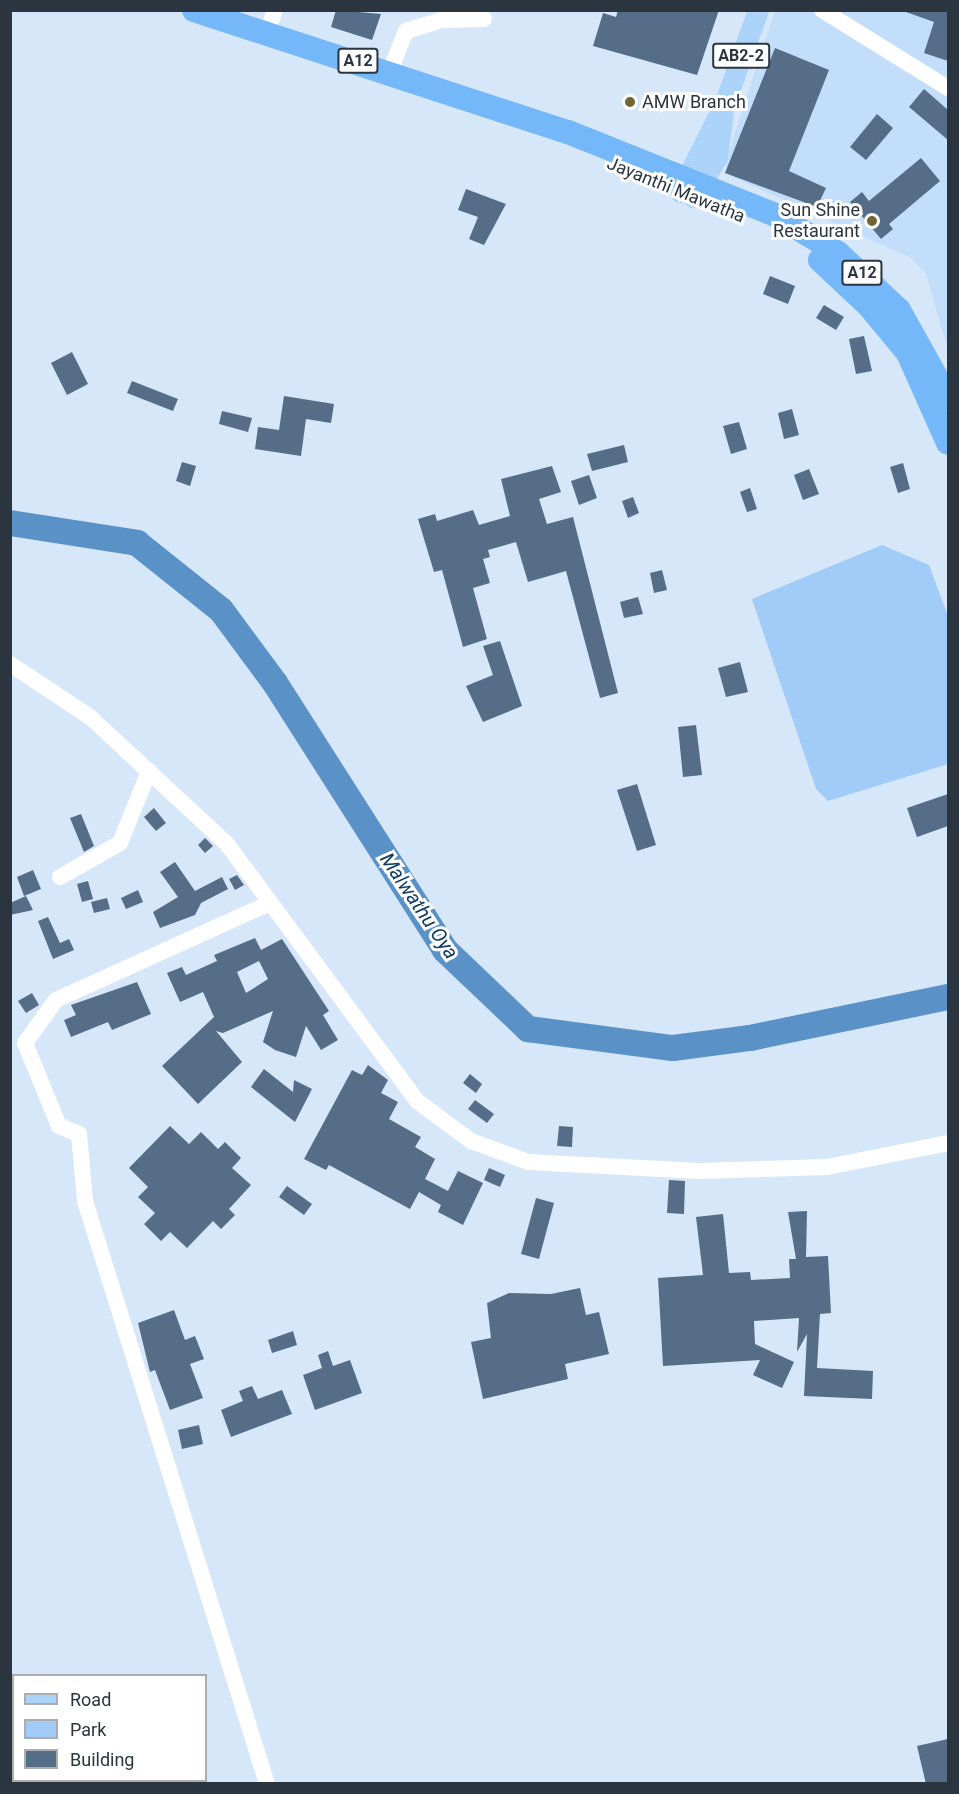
<!DOCTYPE html>
<html>
<head>
<meta charset="utf-8">
<style>
	body { margin:0 }
	#map { position:relative; width:959px; height:1794px; overflow:hidden; background:#d6e7f9; font-family:Roboto,sans-serif }
	div>[style] { position:absolute }
	.built>* { inset:0; background:#c3defa }
	.green>* { inset:0; background:#a1ccf8 }
	.river>* { height:26px; margin:-13px; padding:0 13px; transform-origin:13px; border-radius:13px; background:#5a92c8 }
	.building>* { inset:0; background:#556d87 }
	.minor>* { height:16px; margin:-8px; padding:0 8px; transform-origin:8px; border-radius:8px; background:#fff }
	.major>* { height:21px; margin:-10.5px; padding:0 10.5px; transform-origin:10.5px; border-radius:10.5px; background:#acd4fb }
	.highway>* { height:24px; margin:-12px; padding:0 12px; transform-origin:12px; border-radius:12px; background:#75b8f9 }
	.dots>* { width:16px; height:16px; translate:-50% -50%; box-sizing:border-box; border:3px solid #fff; border-radius:50% }
	span { translate:-50% -50%; white-space:nowrap; text-align:center; line-height:1.15; -webkit-text-stroke:6px #fff; paint-order:stroke }
	.shield-label span { padding:2px 4px; background:#fff; border:2px solid; border-radius:4px; -webkit-text-stroke-width:0 }
	.shield-label { font-size:16px; color:#2a3540; font-weight:700 }
	.poi-label { font-size:18px; color:#2a3540 }
	.left { translate:0 -50%; text-align:left }
	.right { translate:-100% -50%; text-align:right }
	.street-label { font-size:18px; color:#2a3540 }
	.water-label { font-size:20px; color:#113b60; font-style:italic }
	.frame { position:absolute; inset:0; border:12px solid #2a3540; pointer-events:none }
	.legend { position:absolute; left:12px; top:1674px; width:195px; height:108px; box-sizing:border-box; background:#fff; border:2px solid #aaaeb3; margin:0; padding:8px 10px; list-style:none; font-size:18px; color:#2a3540 }
	.legend li { display:flex; align-items:center; gap:12px; height:30px }
	.legend b { width:30px; border:2px solid #aaaeb3 }
</style>
</head>
<body>
<div id="map">
	<div class="built">
		<div style="clip-path:polygon(775px 11px,948px 11px,948px 350px,926px 274px,911px 258px,731px 176px,725px 163px)"></div>
	</div>
	<div class="green">
		<div style="clip-path:polygon(882px 545px,929px 565px,948px 616px,948px 764px,828px 801px,816px 789px,752px 599px)"></div>
	</div>
	<div class="river">
		<div style="left:10px;top:523px;width:129px;rotate:8.9deg"></div>
		<div style="left:137px;top:543px;width:107px;rotate:38.6deg"></div>
		<div style="left:221px;top:610px;width:91px;rotate:53.5deg"></div>
		<div style="left:275px;top:683px;width:317px;rotate:57.5deg"></div>
		<div style="left:445px;top:950px;width:115px;rotate:43.6deg"></div>
		<div style="left:528px;top:1029px;width:146px;rotate:7.5deg"></div>
		<div style="left:673px;top:1048px;width:78px;rotate:-7.4deg"></div>
		<div style="left:750px;top:1038px;width:202px;rotate:-11.7deg"></div>
	</div>
	<div class="building">
		<div style="clip-path:polygon(336px 10px,381px 14px,372px 40px,331px 27px)"></div>
		<div style="clip-path:polygon(618px 10px,719px 10px,697px 75px,593px 46px,603px 13px,616px 17px)"></div>
		<div style="clip-path:polygon(948px 10px,948px 61px,924px 53px,934px 22px,906px 12px)"></div>
		<div style="clip-path:polygon(775px 48px,829px 70px,789px 171px,826px 188px,817px 207px,725px 173px)"></div>
		<div style="clip-path:polygon(924px 89px,948px 110px,948px 140px,909px 107px)"></div>
		<div style="clip-path:polygon(877px 114px,893px 128px,866px 160px,850px 147px)"></div>
		<div style="clip-path:polygon(921px 158px,940px 181px,889px 224px,893px 229px,881px 239px,850px 202px,862px 192px,869px 201px)"></div>
		<div style="clip-path:polygon(466px 189px,506px 204px,484px 245px,469px 239px,478px 217px,458px 210px)"></div>
		<div style="clip-path:polygon(770px 276px,795px 286px,788px 304px,763px 294px)"></div>
		<div style="clip-path:polygon(824px 305px,844px 317px,836px 330px,816px 318px)"></div>
		<div style="clip-path:polygon(864px 336px,872px 371px,856px 374px,849px 339px)"></div>
		<div style="clip-path:polygon(72px 352px,88px 384px,67px 395px,51px 363px)"></div>
		<div style="clip-path:polygon(132px 381px,178px 399px,173px 411px,127px 393px)"></div>
		<div style="clip-path:polygon(284px 396px,334px 404px,331px 423px,306px 419px,301px 456px,255px 449px,258px 427px,279px 430px)"></div>
		<div style="clip-path:polygon(792px 409px,799px 435px,784px 439px,778px 413px)"></div>
		<div style="clip-path:polygon(222px 411px,252px 418px,248px 432px,219px 424px)"></div>
		<div style="clip-path:polygon(739px 422px,747px 449px,731px 454px,723px 426px)"></div>
		<div style="clip-path:polygon(624px 445px,628px 462px,592px 471px,587px 454px)"></div>
		<div style="clip-path:polygon(182px 462px,196px 466px,190px 486px,176px 481px)"></div>
		<div style="clip-path:polygon(903px 463px,910px 489px,898px 493px,890px 467px)"></div>
		<div style="clip-path:polygon(552px 466px,561px 492px,539px 499px,547px 524px,573px 517px,618px 693px,600px 698px,566px 571px,528px 582px,516px 542px,488px 550px,490px 557px,483px 559px,490px 583px,473px 588px,487px 639px,463px 647px,442px 570px,434px 572px,418px 519px,435px 514px,437px 521px,473px 510px,479px 525px,510px 516px,501px 479px)"></div>
		<div style="clip-path:polygon(809px 469px,819px 494px,803px 500px,794px 475px)"></div>
		<div style="clip-path:polygon(589px 475px,597px 498px,579px 505px,571px 481px)"></div>
		<div style="clip-path:polygon(750px 488px,757px 509px,747px 512px,740px 492px)"></div>
		<div style="clip-path:polygon(633px 497px,639px 513px,628px 518px,622px 501px)"></div>
		<div style="clip-path:polygon(662px 570px,667px 590px,654px 593px,650px 573px)"></div>
		<div style="clip-path:polygon(638px 597px,643px 614px,624px 618px,620px 602px)"></div>
		<div style="clip-path:polygon(500px 641px,522px 706px,483px 722px,466px 686px,493px 675px,483px 646px)"></div>
		<div style="clip-path:polygon(740px 662px,748px 692px,726px 697px,718px 668px)"></div>
		<div style="clip-path:polygon(696px 725px,702px 775px,683px 777px,678px 727px)"></div>
		<div style="clip-path:polygon(637px 784px,656px 845px,637px 851px,617px 790px)"></div>
		<div style="clip-path:polygon(948px 794px,948px 826px,917px 837px,907px 808px)"></div>
		<div style="clip-path:polygon(154px 808px,166px 823px,156px 831px,144px 817px)"></div>
		<div style="clip-path:polygon(81px 814px,94px 846px,84px 852px,70px 818px)"></div>
		<div style="clip-path:polygon(205px 838px,213px 846px,205px 853px,198px 845px)"></div>
		<div style="clip-path:polygon(175px 862px,195px 891px,222px 877px,228px 889px,201px 903px,195px 915px,160px 928px,153px 912px,178px 897px,160px 872px)"></div>
		<div style="clip-path:polygon(33px 870px,41px 889px,24px 896px,17px 877px)"></div>
		<div style="clip-path:polygon(237px 875px,244px 885px,235px 890px,229px 879px)"></div>
		<div style="clip-path:polygon(88px 881px,93px 899px,82px 902px,77px 884px)"></div>
		<div style="clip-path:polygon(138px 890px,143px 902px,126px 909px,121px 898px)"></div>
		<div style="clip-path:polygon(26px 896px,33px 910px,10px 915px,10px 903px)"></div>
		<div style="clip-path:polygon(107px 898px,110px 909px,94px 913px,91px 902px)"></div>
		<div style="clip-path:polygon(48px 917px,60px 943px,69px 939px,74px 950px,53px 959px,38px 921px)"></div>
		<div style="clip-path:polygon(evenodd,255px 938px,261px 950px,282px 939px,329px 1011px,323px 1015px,338px 1040px,321px 1050px,306px 1026px,296px 1057px,275px 1050px,263px 1042px,273px 1011px,223px 1033px,216px 1031px,242px 1062px,198px 1104px,162px 1066px,214px 1017px,203px 992px,180px 1002px,167px 973px,182px 967px,186px 975px,217px 961px,214px 955px,255px 938px,259px 961px,268px 979px,246px 993px,237px 972px,259px 961px)"></div>
		<div style="clip-path:polygon(137px 982px,151px 1014px,112px 1030px,108px 1022px,71px 1037px,64px 1020px,76px 1015px,71px 1005px)"></div>
		<div style="clip-path:polygon(32px 993px,39px 1005px,26px 1013px,18px 1001px)"></div>
		<div style="clip-path:polygon(368px 1065px,388px 1080px,381px 1093px,398px 1102px,389px 1119px,421px 1137px,415px 1147px,435px 1159px,425px 1179px,448px 1191px,458px 1171px,483px 1183px,463px 1225px,438px 1212px,441px 1205px,419px 1192px,410px 1209px,329px 1165px,326px 1170px,304px 1159px,352px 1070px,362px 1075px)"></div>
		<div style="clip-path:polygon(264px 1069px,293px 1092px,294px 1080px,312px 1089px,295px 1122px,251px 1087px)"></div>
		<div style="clip-path:polygon(470px 1074px,482px 1084px,476px 1093px,463px 1083px)"></div>
		<div style="clip-path:polygon(475px 1100px,494px 1114px,487px 1123px,468px 1109px)"></div>
		<div style="clip-path:polygon(170px 1126px,189px 1144px,201px 1132px,218px 1149px,225px 1142px,241px 1158px,232px 1168px,251px 1185px,229px 1209px,235px 1215px,221px 1229px,213px 1221px,187px 1248px,170px 1232px,161px 1241px,144px 1224px,155px 1213px,138px 1197px,148px 1187px,129px 1168px)"></div>
		<div style="clip-path:polygon(559px 1126px,573px 1127px,572px 1147px,557px 1146px)"></div>
		<div style="clip-path:polygon(489px 1168px,505px 1175px,500px 1187px,484px 1180px)"></div>
		<div style="clip-path:polygon(669px 1180px,685px 1181px,684px 1214px,667px 1213px)"></div>
		<div style="clip-path:polygon(287px 1186px,312px 1204px,304px 1215px,279px 1197px)"></div>
		<div style="clip-path:polygon(536px 1198px,554px 1203px,539px 1259px,521px 1254px)"></div>
		<div style="clip-path:polygon(807px 1211px,806px 1257px,828px 1256px,831px 1313px,820px 1314px,817px 1368px,873px 1371px,872px 1399px,804px 1396px,807px 1334px,797px 1352px,799px 1318px,754px 1321px,755px 1344px,794px 1362px,782px 1388px,753px 1375px,760px 1360px,663px 1366px,658px 1278px,703px 1275px,696px 1217px,723px 1214px,729px 1273px,750px 1272px,751px 1280px,790px 1278px,789px 1259px,796px 1259px,788px 1212px)"></div>
		<div style="clip-path:polygon(580px 1288px,586px 1315px,599px 1312px,609px 1354px,565px 1364px,568px 1379px,483px 1399px,471px 1342px,491px 1338px,487px 1303px,509px 1293px,551px 1294px)"></div>
		<div style="clip-path:polygon(174px 1310px,185px 1340px,195px 1336px,204px 1359px,190px 1364px,203px 1398px,170px 1410px,155px 1370px,150px 1372px,138px 1323px)"></div>
		<div style="clip-path:polygon(293px 1331px,297px 1345px,272px 1353px,268px 1340px)"></div>
		<div style="clip-path:polygon(328px 1351px,333px 1366px,350px 1360px,362px 1393px,315px 1410px,303px 1375px,322px 1368px,318px 1355px)"></div>
		<div style="clip-path:polygon(252px 1386px,258px 1399px,282px 1390px,292px 1414px,231px 1437px,221px 1410px,243px 1401px,239px 1391px)"></div>
		<div style="clip-path:polygon(199px 1425px,203px 1444px,182px 1449px,178px 1430px)"></div>
		<div style="clip-path:polygon(948px 1739px,948px 1784px,926px 1784px,917px 1746px)"></div>
	</div>
	<div class="minor">
		<div style="left:822px;top:10px;width:148px;rotate:31.8deg"></div>
		<div style="left:267px;top:33px;width:24px;rotate:-71deg"></div>
		<div style="left:390px;top:71px;width:43px;rotate:-68.2deg"></div>
		<div style="left:406px;top:31px;width:37px;rotate:-17deg"></div>
		<div style="left:441px;top:20px;width:43px;rotate:-1.3deg"></div>
		<div style="left:10px;top:664px;width:96px;rotate:33.5deg"></div>
		<div style="left:90px;top:717px;width:187px;rotate:42.8deg"></div>
		<div style="left:227px;top:844px;width:320px;rotate:53.5deg"></div>
		<div style="left:417px;top:1101px;width:67px;rotate:36.5deg"></div>
		<div style="left:471px;top:1141px;width:61px;rotate:20.2deg"></div>
		<div style="left:528px;top:1162px;width:171px;rotate:3deg"></div>
		<div style="left:699px;top:1171px;width:128px;rotate:-1.8deg"></div>
		<div style="left:827px;top:1167px;width:123px;rotate:-11.2deg"></div>
		<div style="left:60px;top:877px;width:69px;rotate:-29.5deg"></div>
		<div style="left:120px;top:843px;width:78px;rotate:-68.1deg"></div>
		<div style="left:267px;top:1784px;width:611px;rotate:-107.34deg"></div>
		<div style="left:85px;top:1201px;width:67px;rotate:-95.1deg"></div>
		<div style="left:79px;top:1134px;width:22px;rotate:-158deg"></div>
		<div style="left:59px;top:1126px;width:90px;rotate:-112.3deg"></div>
		<div style="left:25px;top:1043px;width:53px;rotate:-54.2deg"></div>
		<div style="left:56px;top:1000px;width:235px;rotate:-24.4deg"></div>
	</div>
	<div class="major">
		<div style="left:680px;top:192px;width:101px;rotate:-63.4deg"></div>
		<div style="left:725px;top:102px;width:98px;rotate:-70.3deg"></div>
		<div style="left:693px;top:197px;width:47px;rotate:-59deg"></div>
		<div style="left:717px;top:157px;width:45px;rotate:-82.4deg"></div>
	</div>
	<div class="highway">
		<div style="left:194px;top:10px;width:393px;rotate:18.1deg"></div>
		<div style="left:568px;top:132px;width:224px;rotate:21.8deg"></div>
		<div style="left:776px;top:215px;width:73px;rotate:31.5deg"></div>
		<div style="left:838px;top:253px;width:83px;rotate:43.1deg"></div>
		<div style="left:899px;top:310px;width:101px;rotate:60.9deg"></div>
		<div style="left:820px;top:260px;width:67px;rotate:43.2deg"></div>
		<div style="left:869px;top:306px;width:61px;rotate:50.3deg"></div>
		<div style="left:908px;top:353px;width:98px;rotate:66deg"></div>
	</div>
	<div class="dots">
		<div style="left:630px;top:102px;background:#6f6633"></div>
		<div style="left:872px;top:221px;background:#6f6633"></div>
	</div>
	<div class="shield-label">
		<span style="left:741px;top:56px">AB2-2</span>
		<span style="left:358px;top:61px">A12</span>
		<span style="left:862px;top:273px">A12</span>
	</div>
	<div class="poi-label">
		<span class="left" style="left:642px;top:102px">AMW Branch</span>
		<span class="right" style="left:860px;top:221px">Sun Shine<br>Restaurant</span>
	</div>
	<div class="street-label">
		<span style="left:676px;top:190px;rotate:22deg">Jayanthi Mawatha</span>
	</div>
	<div class="water-label">
		<span style="left:419px;top:906px;rotate:56deg">Malwathu Oya</span>
	</div>
	<div class="frame"></div>
	<ul class="legend">
	<li><b style="height:8px;background:#acd4fb"></b>Road</li>
	<li><b style="height:16px;background:#a1ccf8"></b>Park</li>
	<li><b style="height:16px;background:#556d87"></b>Building</li>
	</ul>
</div>
</body>
</html>
